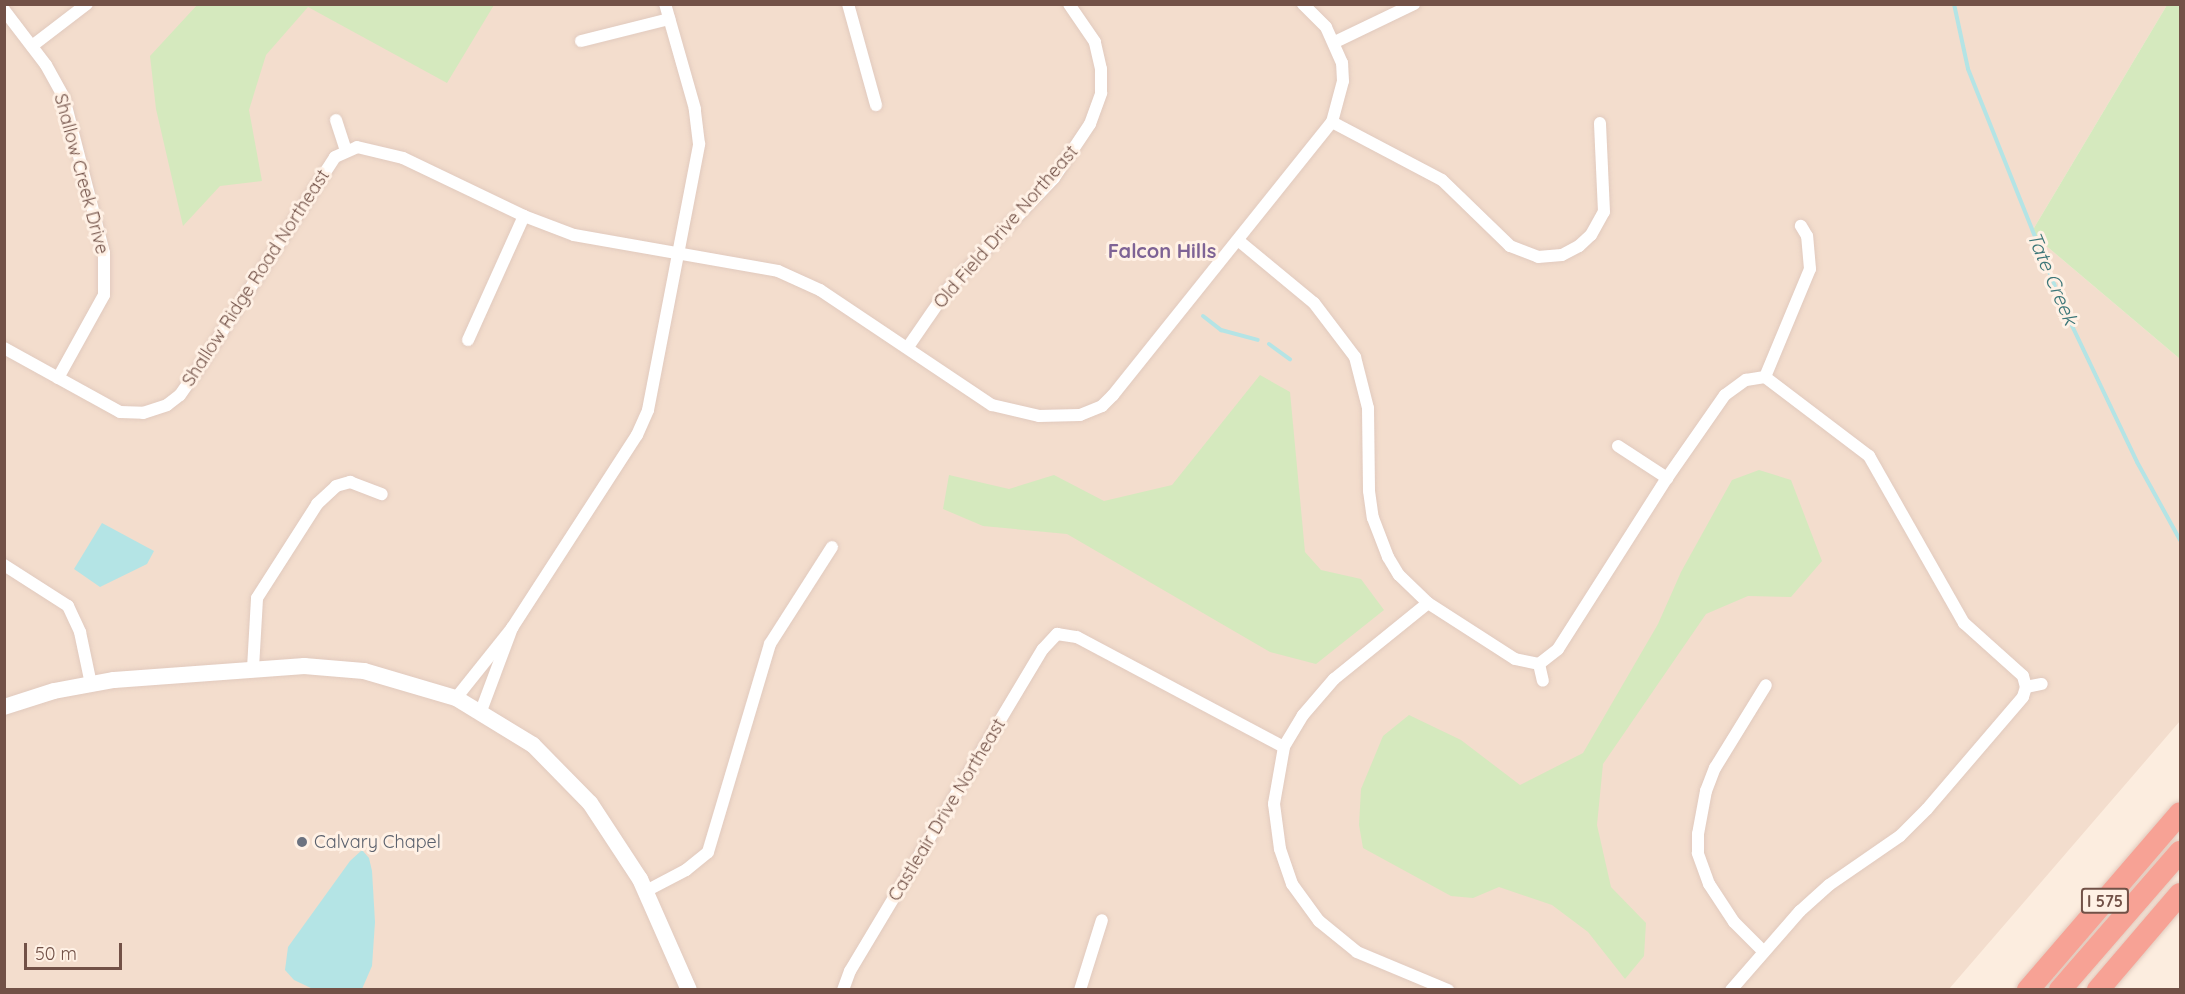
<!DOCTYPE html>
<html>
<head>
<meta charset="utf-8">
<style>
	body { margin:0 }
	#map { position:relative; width:2185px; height:994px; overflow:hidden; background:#fceddf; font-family:Quicksand,sans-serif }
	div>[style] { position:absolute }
	.residential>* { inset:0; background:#f3ddcd }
	.green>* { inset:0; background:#d5e9be }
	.water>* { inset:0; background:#b4e4e5 }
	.stream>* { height:4px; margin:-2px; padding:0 2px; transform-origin:2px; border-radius:2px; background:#b4e4e5 }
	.roads { filter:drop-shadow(0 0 2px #e1cabe) drop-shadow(0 0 2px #e1cabe) }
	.street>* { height:12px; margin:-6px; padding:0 6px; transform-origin:6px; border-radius:6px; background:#fff }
	.secondary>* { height:16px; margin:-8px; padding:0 8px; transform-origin:8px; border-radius:8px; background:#fff }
	.highway>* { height:22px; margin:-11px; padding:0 11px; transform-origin:11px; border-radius:11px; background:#f7a295 }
	.dots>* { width:16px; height:16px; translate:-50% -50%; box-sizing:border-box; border:3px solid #fff1e5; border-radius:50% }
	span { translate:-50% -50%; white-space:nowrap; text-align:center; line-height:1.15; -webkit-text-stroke:6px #fff1e5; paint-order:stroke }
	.shield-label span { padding:2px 4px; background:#fff1e5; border:2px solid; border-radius:4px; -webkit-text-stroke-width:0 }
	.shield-label { font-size:16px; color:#725147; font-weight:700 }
	.street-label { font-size:18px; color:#725147 }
	.worship-label { font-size:18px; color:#5b616d }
	.left { translate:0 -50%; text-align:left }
	.neighbourhood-label { font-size:20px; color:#7e6395; font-weight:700 }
	.water-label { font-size:20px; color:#3c7678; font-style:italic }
	.frame { position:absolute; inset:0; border:6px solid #725147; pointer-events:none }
	.scale { position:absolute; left:24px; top:943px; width:98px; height:27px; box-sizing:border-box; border:3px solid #725147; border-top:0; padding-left:8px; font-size:18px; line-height:21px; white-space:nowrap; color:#725147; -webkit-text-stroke:4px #fff1e5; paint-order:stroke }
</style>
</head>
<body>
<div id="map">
	<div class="residential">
		<div style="clip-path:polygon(5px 5px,2167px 5px,2031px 233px,2180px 359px,2180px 721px,1949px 989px,5px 990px)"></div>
	</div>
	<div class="green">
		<div style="clip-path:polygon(198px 4px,494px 4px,494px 5px,447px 83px,308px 7px,266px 55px,249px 110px,262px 181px,220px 186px,183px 226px,156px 109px,150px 56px)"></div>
		<div style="clip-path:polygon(2167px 5px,2180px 5px,2180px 359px,2031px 233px)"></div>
		<div style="clip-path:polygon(1260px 375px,1290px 392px,1305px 552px,1321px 570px,1361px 579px,1384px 610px,1316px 664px,1270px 652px,1067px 534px,983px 526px,943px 509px,949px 475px,1009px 489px,1054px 475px,1104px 501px,1172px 485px)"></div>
		<div style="clip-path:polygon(1759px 470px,1791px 480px,1822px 561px,1791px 597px,1748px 596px,1706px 614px,1603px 764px,1597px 825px,1611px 887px,1646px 923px,1644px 956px,1625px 979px,1588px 932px,1552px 905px,1499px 887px,1473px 898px,1451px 896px,1363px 848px,1359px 825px,1361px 789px,1383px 736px,1409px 715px,1461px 740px,1520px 785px,1583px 753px,1658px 624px,1681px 572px,1732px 480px)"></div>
	</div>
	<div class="water">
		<div style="clip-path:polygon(102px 523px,154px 551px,147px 564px,100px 587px,74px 569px)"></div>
		<div style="clip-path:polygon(362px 850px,369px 858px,372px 871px,375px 922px,372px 966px,362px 989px,313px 989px,294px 980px,285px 970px,288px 947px,350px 861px)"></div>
	</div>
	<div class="stream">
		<div style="left:1954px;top:4px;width:66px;rotate:77.8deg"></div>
		<div style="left:1968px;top:69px;width:261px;rotate:68.2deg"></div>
		<div style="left:2065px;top:311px;width:167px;rotate:64.5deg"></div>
		<div style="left:2137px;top:462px;width:89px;rotate:61.1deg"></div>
		<div style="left:1203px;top:316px;width:23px;rotate:38deg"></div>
		<div style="left:1221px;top:330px;width:38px;rotate:15deg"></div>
		<div style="left:1269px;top:344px;width:26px;rotate:36deg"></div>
	</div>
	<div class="roads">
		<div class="street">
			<div style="left:848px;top:4px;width:105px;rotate:74.5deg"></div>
			<div style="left:4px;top:10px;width:69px;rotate:52.6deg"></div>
			<div style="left:46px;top:65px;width:38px;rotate:61deg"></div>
			<div style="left:64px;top:98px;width:160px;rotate:75.5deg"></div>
			<div style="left:104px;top:253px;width:42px;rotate:90deg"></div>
			<div style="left:104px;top:295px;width:95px;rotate:119deg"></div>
			<div style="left:581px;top:41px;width:91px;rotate:-14deg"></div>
			<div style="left:1335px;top:42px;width:88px;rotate:-25.7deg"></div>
			<div style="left:32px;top:46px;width:69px;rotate:-37.4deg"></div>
			<div style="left:336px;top:120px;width:32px;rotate:72deg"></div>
			<div style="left:1332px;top:122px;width:124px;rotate:27.8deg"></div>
			<div style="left:1442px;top:180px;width:95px;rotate:44.1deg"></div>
			<div style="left:1510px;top:246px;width:30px;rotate:21deg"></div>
			<div style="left:1538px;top:257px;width:24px;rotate:-5deg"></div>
			<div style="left:1562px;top:255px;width:19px;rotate:-28deg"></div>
			<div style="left:1579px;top:246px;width:16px;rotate:-43deg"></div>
			<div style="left:1591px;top:235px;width:26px;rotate:-61deg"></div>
			<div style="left:1604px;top:212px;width:89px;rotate:-92.6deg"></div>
			<div style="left:1239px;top:241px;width:97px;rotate:39.6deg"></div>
			<div style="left:1314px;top:303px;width:68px;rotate:52.8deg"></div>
			<div style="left:1355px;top:357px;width:53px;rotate:75.7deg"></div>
			<div style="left:1368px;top:408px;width:83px;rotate:89.3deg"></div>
			<div style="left:1369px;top:491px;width:27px;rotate:82deg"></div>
			<div style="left:1373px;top:518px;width:42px;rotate:69deg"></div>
			<div style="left:1388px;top:557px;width:21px;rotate:59deg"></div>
			<div style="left:1399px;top:575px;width:40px;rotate:44deg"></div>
			<div style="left:1428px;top:603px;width:103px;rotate:32.8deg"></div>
			<div style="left:1515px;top:659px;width:25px;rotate:12deg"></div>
			<div style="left:1539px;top:664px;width:24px;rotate:-38deg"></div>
			<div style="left:1558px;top:649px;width:203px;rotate:-57.5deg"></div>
			<div style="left:1667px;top:478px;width:101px;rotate:-55.1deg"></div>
			<div style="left:1725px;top:395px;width:26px;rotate:-36deg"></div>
			<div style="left:1746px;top:380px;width:19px;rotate:-9deg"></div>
			<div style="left:1765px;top:377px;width:131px;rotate:37.2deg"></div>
			<div style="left:1869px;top:456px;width:192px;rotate:60.4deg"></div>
			<div style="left:1964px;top:623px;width:79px;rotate:41.9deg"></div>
			<div style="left:2023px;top:676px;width:11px;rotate:75deg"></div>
			<div style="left:2026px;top:687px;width:10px;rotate:107deg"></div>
			<div style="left:2023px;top:697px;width:148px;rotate:130.6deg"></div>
			<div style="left:1927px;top:809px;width:38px;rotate:135deg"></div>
			<div style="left:1900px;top:836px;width:86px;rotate:145.4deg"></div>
			<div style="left:1829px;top:885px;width:39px;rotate:138deg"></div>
			<div style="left:1800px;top:911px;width:105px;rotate:131.1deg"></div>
			<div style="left:468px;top:340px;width:136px;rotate:-65.7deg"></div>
			<div style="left:908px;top:347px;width:70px;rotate:-55.4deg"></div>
			<div style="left:948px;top:289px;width:153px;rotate:-46.3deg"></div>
			<div style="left:1054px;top:178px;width:65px;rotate:-56.3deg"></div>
			<div style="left:1090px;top:124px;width:33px;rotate:-70deg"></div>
			<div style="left:1101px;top:93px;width:24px;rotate:-90deg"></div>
			<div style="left:1101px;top:69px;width:28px;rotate:-103deg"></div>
			<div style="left:1095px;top:42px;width:46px;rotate:-124.4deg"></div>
			<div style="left:4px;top:348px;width:132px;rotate:28.9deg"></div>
			<div style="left:120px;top:412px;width:23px;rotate:2deg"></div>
			<div style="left:143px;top:413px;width:25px;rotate:-18deg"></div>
			<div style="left:167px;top:405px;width:16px;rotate:-38deg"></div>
			<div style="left:180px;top:395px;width:28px;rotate:-55deg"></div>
			<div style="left:196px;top:372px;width:256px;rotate:-57.1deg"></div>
			<div style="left:335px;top:157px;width:24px;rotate:-24deg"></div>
			<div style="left:357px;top:147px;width:47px;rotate:13.4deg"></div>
			<div style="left:403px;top:158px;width:134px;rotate:25.6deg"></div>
			<div style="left:524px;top:216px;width:53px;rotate:20.8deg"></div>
			<div style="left:574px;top:235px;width:207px;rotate:10deg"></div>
			<div style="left:778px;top:271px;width:46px;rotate:24.3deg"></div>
			<div style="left:820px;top:290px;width:207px;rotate:33.8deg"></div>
			<div style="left:992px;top:405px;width:48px;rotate:13.2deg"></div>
			<div style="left:1039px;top:416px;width:41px;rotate:-1.4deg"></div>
			<div style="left:1080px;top:415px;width:24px;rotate:-22deg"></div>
			<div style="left:1102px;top:406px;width:16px;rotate:-45deg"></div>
			<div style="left:1113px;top:395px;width:350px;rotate:-51.3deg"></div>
			<div style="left:1332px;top:122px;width:42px;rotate:-75deg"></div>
			<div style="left:1343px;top:81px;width:18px;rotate:-93deg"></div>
			<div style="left:1342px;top:63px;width:39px;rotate:-114deg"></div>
			<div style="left:1326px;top:27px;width:33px;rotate:-135deg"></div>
			<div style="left:1765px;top:377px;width:117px;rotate:-67.4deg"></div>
			<div style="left:1810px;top:269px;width:33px;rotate:-95deg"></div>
			<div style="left:1807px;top:236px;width:12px;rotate:-121deg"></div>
			<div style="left:1618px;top:446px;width:59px;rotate:33.1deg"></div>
			<div style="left:4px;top:565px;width:76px;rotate:32.6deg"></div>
			<div style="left:68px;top:606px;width:29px;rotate:65deg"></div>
			<div style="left:80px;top:632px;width:53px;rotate:78.1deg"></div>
			<div style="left:1428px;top:603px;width:121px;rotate:141deg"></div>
			<div style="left:1334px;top:679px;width:48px;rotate:130.7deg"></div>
			<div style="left:1303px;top:715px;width:37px;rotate:121deg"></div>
			<div style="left:1284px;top:747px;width:58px;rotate:100deg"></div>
			<div style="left:1274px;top:804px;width:45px;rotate:82.4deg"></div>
			<div style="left:1280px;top:849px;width:37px;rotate:71deg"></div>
			<div style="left:1292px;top:884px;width:46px;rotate:53.9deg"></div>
			<div style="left:1319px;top:921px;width:49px;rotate:39.2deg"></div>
			<div style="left:1357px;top:952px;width:99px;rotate:22.7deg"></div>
			<div style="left:1539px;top:664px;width:17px;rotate:77deg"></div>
			<div style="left:253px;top:668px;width:70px;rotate:-86.7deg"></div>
			<div style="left:257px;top:598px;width:112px;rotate:-57.4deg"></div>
			<div style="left:317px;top:504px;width:26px;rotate:-43deg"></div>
			<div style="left:336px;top:486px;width:15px;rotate:-16deg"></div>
			<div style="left:350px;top:482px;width:34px;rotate:21deg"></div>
			<div style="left:2026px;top:687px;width:16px;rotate:-11deg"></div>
			<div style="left:456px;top:698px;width:90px;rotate:-51.3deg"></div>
			<div style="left:512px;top:628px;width:230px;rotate:-57.1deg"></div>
			<div style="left:637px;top:435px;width:27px;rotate:-66deg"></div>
			<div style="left:648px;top:410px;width:271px;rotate:-79.1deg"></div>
			<div style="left:699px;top:144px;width:35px;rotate:-97deg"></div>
			<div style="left:695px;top:109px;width:109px;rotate:-105.9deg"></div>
			<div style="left:481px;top:711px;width:89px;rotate:-69.5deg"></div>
			<div style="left:646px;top:891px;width:45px;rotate:-27.7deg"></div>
			<div style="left:686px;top:870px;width:28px;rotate:-39deg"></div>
			<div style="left:708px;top:852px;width:217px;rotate:-73.4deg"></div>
			<div style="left:770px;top:644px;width:115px;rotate:-57.4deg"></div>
			<div style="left:1763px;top:951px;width:41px;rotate:-135deg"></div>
			<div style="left:1734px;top:922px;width:45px;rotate:-123.3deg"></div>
			<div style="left:1709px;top:884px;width:33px;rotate:-110deg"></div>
			<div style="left:1698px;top:853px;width:19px;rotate:-90deg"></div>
			<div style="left:1698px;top:834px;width:44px;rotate:-79.5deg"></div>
			<div style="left:1706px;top:791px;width:25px;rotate:-69deg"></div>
			<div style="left:1715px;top:768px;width:97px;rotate:-58.4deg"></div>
			<div style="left:843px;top:990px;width:20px;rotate:-70deg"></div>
			<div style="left:850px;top:971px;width:375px;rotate:-59.1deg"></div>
			<div style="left:1043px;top:649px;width:21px;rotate:-47deg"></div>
			<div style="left:1057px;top:634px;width:20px;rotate:9deg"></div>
			<div style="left:1077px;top:637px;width:234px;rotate:28deg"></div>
			<div style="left:1080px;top:990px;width:73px;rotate:-72.6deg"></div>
		</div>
		<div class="secondary">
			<div style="left:4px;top:707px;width:52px;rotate:-17.7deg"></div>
			<div style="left:54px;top:691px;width:61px;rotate:-10.4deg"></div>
			<div style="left:114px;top:680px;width:191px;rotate:-4.2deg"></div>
			<div style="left:304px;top:666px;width:60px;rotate:4.8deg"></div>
			<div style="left:364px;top:671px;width:96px;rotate:16.4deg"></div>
			<div style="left:456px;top:698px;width:90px;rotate:31.4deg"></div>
			<div style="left:533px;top:745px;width:81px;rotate:45.5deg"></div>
			<div style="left:590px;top:803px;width:91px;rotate:56.7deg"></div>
			<div style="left:640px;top:879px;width:121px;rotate:66.2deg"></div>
		</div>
		<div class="highway">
			<div style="left:2028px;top:990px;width:233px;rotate:-49.3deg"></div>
			<div style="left:2060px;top:990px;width:183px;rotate:-49deg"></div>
			<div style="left:2098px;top:990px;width:126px;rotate:-49.5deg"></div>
		</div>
	</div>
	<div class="dots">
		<div style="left:302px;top:842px;background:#6b7280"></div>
	</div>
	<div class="shield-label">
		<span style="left:2105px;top:901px">I 575</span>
	</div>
	<div class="street-label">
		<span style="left:81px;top:174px;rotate:75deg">Shallow Creek Drive</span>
		<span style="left:1006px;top:227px;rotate:-49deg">Old Field Drive Northeast</span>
		<span style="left:256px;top:278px;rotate:-57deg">Shallow Ridge Road Northeast</span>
		<span style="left:947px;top:810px;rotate:-59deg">Castleair Drive Northeast</span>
	</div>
	<div class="worship-label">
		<span class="left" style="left:314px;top:842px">Calvary Chapel</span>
	</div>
	<div class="neighbourhood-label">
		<span style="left:1162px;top:250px">Falcon Hills</span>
	</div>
	<div class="water-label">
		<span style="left:2053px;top:278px;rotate:67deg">Tate Creek</span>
	</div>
	<div class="frame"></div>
	<div class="scale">50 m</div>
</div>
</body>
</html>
